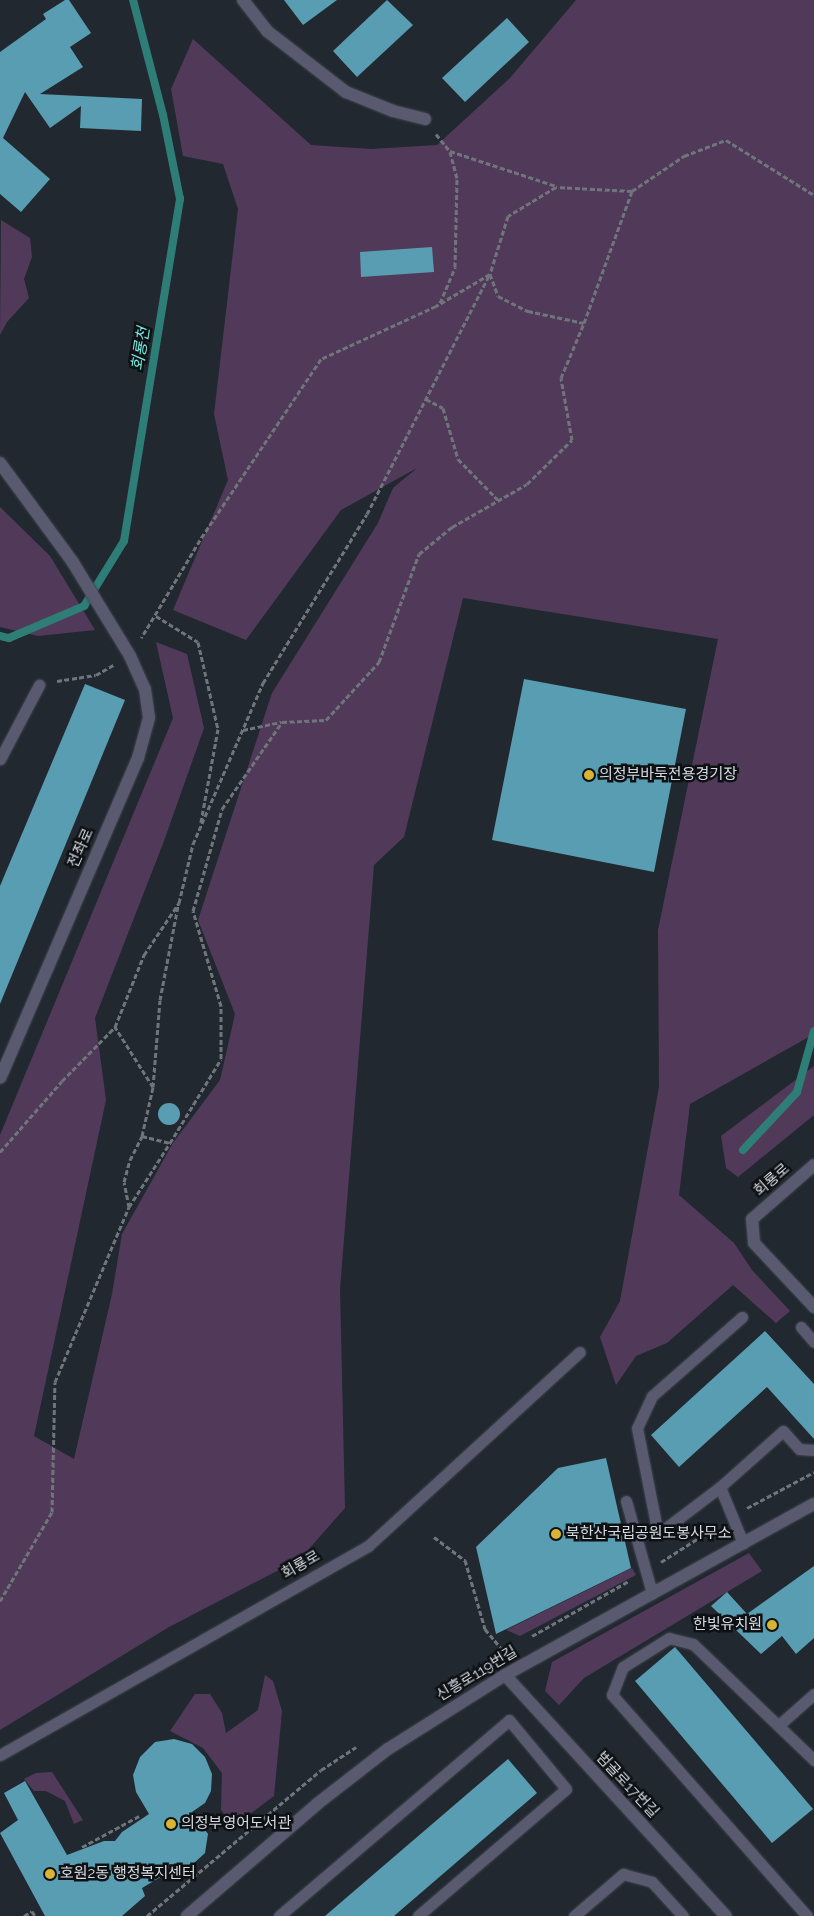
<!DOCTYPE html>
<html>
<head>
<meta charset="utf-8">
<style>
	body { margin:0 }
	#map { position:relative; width:814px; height:1916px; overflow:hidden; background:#222830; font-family:Raleway,"Noto Sans KR",sans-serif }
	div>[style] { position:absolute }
	.green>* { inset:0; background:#513a59 }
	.stream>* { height:8px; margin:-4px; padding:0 4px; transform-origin:4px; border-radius:4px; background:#2f7d77 }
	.building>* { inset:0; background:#589db2 }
	.round { border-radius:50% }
	.path>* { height:3px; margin-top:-1.5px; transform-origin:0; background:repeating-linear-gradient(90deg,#6f757b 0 5px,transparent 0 7.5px) }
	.roads { filter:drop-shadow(0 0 1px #3f454c) drop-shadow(0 0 1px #3f454c) }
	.service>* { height:11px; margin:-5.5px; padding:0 5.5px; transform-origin:5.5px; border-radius:5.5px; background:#59596f }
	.minor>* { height:12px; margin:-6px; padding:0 6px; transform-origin:6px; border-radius:6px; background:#59596f }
	.dots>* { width:14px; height:14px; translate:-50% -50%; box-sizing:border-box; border:2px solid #0e1114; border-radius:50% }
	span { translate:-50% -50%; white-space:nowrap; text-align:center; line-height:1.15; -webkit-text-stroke:5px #0e1114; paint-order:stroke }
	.poi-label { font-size:15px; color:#d6dbe0 }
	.left { translate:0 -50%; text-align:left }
	.right { translate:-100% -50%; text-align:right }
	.street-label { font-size:15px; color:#d6dbe0 }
	.water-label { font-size:16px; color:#75e8de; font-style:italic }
</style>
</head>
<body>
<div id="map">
	<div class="green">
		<div style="clip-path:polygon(576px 0,814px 0,814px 1034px,690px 1104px,679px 1195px,734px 1243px,752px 1270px,790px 1311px,776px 1323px,733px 1285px,667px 1343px,636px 1356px,616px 1385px,600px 1337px,620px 1301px,659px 1087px,658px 930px,718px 639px,463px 598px,404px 837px,374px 865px,340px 1289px,345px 1508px,300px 1559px,169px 1627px,0 1730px,0 1135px,173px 718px,156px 642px,187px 654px,204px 728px,164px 841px,95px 1018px,106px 1100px,34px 1436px,74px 1459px,112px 1294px,122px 1234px,173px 1143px,220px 1080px,235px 1014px,198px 920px,272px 693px,378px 523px,393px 488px,417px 468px,341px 510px,246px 640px,173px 610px,228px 480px,214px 414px,238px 209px,223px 164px,183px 156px,171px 89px,193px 39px,311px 145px,371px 149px,437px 145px,510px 78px)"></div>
		<div style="clip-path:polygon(1px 220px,30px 238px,32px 257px,24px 279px,29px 298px,7px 322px,0 335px)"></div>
		<div style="clip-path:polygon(0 507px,50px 556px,95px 630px,38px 636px,0 627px)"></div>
		<div style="clip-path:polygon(814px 1066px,814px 1115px,738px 1177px,726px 1168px,721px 1136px)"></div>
		<div style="clip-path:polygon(749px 1553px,762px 1571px,584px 1678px,559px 1705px,545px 1691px,552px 1662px)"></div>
		<div style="clip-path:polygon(632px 1568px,636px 1575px,520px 1636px,506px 1630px)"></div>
		<div style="clip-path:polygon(265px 1675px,273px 1681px,282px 1711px,274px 1796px,234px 1826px,221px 1810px,222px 1773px,203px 1748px,170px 1731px,195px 1694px,210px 1694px,222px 1713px,226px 1733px,258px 1710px)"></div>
		<div style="clip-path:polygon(52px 1772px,83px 1820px,74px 1824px,65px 1801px,46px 1791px,34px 1791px,24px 1779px,36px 1773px)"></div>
	</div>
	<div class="stream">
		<div style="left:0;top:636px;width:9px;rotate:13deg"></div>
		<div style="left:9px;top:638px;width:82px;rotate:-23.1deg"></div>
		<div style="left:84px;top:606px;width:76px;rotate:-58.4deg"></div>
		<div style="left:124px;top:541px;width:347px;rotate:-80.7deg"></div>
		<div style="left:180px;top:199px;width:86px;rotate:-101.4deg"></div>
		<div style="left:163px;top:115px;width:119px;rotate:-104.6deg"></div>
		<div style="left:743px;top:1150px;width:79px;rotate:-47deg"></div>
		<div style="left:797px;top:1092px;width:63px;rotate:-74.4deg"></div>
	</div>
	<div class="building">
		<div style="clip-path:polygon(65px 0,69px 0,91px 33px,70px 47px,83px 67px,40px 94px,142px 99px,141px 131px,80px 128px,81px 106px,50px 128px,25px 92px,3px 138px,50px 179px,21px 212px,0 194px,0 52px,46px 19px,43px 14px)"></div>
		<div style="clip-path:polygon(284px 0,337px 0,303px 25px)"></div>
		<div style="clip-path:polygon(387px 0,413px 25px,357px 77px,333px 51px)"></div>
		<div style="clip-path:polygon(507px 18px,529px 42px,465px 102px,442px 78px)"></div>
		<div style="clip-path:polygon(432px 247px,434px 272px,361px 277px,360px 252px)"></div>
		<div style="clip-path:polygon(524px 679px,686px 709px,654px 872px,492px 840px)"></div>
		<div style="clip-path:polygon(85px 684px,125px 700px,0 1004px,0 886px)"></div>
		<div class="round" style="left:158px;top:1103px;width:22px;height:22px"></div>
		<div style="clip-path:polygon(765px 1331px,814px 1384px,814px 1439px,767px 1387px,679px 1467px,651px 1435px)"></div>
		<div style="clip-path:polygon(606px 1458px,631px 1568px,496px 1634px,476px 1547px,558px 1468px)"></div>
		<div style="clip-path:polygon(814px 1566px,814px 1638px,796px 1654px,782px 1636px,761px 1654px,711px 1606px,727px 1592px,747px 1614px)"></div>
		<div style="clip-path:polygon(675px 1647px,813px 1809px,772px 1843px,635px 1681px)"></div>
		<div style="clip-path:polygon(174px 1739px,192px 1744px,205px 1757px,212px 1774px,211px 1791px,205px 1803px,192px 1812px,208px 1834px,205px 1853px,193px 1864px,162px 1870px,164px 1875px,142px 1888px,145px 1896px,122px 1916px,45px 1916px,0 1833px,18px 1820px,4px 1793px,25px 1781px,67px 1855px,104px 1841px,115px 1841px,122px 1832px,149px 1814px,136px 1792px,133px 1775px,140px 1757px,155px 1742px)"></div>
		<div style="clip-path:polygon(508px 1759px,537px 1793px,394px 1916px,325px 1916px)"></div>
	</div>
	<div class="path">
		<div style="left:436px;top:134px;width:22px;rotate:51deg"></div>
		<div style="left:450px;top:151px;width:112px;rotate:18.3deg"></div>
		<div style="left:632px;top:191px;width:63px;rotate:-33.9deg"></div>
		<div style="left:684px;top:156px;width:45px;rotate:-20.9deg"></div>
		<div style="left:726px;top:140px;width:104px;rotate:32deg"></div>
		<div style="left:440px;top:303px;width:39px;rotate:-67deg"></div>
		<div style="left:455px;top:267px;width:89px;rotate:-88.7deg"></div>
		<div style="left:457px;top:178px;width:27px;rotate:-105deg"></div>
		<div style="left:426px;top:399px;width:19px;rotate:28deg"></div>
		<div style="left:443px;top:408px;width:53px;rotate:73.6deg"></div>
		<div style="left:458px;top:459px;width:57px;rotate:45.7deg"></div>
		<div style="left:156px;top:616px;width:49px;rotate:31.8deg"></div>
		<div style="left:198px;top:642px;width:89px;rotate:77.1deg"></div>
		<div style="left:218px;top:729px;width:95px;rotate:100.4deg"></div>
		<div style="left:57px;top:681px;width:39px;rotate:-9deg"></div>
		<div style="left:96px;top:675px;width:22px;rotate:-30deg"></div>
		<div style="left:243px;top:730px;width:39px;rotate:-12deg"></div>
		<div style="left:153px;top:1087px;width:71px;rotate:-122.3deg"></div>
		<div style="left:115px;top:1027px;width:78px;rotate:-68.1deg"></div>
		<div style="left:144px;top:955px;width:63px;rotate:-56.1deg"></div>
		<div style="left:179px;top:903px;width:61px;rotate:-76.7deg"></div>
		<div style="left:193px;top:844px;width:176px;rotate:-66.5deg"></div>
		<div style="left:263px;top:683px;width:198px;rotate:-58.4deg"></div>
		<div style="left:367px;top:514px;width:270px;rotate:-62.9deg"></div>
		<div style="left:490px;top:274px;width:23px;rotate:70deg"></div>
		<div style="left:498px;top:296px;width:34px;rotate:27deg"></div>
		<div style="left:528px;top:311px;width:57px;rotate:12.1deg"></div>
		<div style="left:142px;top:1136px;width:50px;rotate:-77.3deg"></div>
		<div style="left:153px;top:1087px;width:87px;rotate:-85.4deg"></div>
		<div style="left:160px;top:1000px;width:96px;rotate:-79.2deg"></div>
		<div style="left:0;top:1152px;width:94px;rotate:-48.9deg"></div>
		<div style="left:62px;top:1081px;width:76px;rotate:-45.5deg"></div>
		<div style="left:129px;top:1207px;width:76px;rotate:-57.4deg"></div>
		<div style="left:747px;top:1508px;width:76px;rotate:-28.2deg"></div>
		<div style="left:434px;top:1537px;width:39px;rotate:37deg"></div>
		<div style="left:465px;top:1560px;width:72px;rotate:73.8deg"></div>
		<div style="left:485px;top:1629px;width:30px;rotate:50deg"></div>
		<div style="left:661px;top:1562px;width:65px;rotate:-32.5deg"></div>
		<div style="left:0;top:1601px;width:103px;rotate:-59.7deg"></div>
		<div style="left:52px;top:1512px;width:130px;rotate:-88.7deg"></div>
		<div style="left:55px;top:1382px;width:190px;rotate:-67.1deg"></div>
		<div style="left:129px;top:1207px;width:25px;rotate:-101deg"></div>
		<div style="left:124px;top:1182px;width:23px;rotate:-75deg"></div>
		<div style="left:130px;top:1160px;width:27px;rotate:-63deg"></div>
		<div style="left:142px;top:1136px;width:29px;rotate:14deg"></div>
		<div style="left:170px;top:1143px;width:98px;rotate:-58.7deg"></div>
		<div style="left:221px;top:1059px;width:53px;rotate:-90deg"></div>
		<div style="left:221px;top:1006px;width:99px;rotate:-106.4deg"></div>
		<div style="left:193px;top:911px;width:106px;rotate:-74.1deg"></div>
		<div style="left:222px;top:809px;width:106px;rotate:-55.4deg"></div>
		<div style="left:282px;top:722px;width:44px;rotate:-2.6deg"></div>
		<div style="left:326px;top:720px;width:79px;rotate:-47.6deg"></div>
		<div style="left:379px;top:662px;width:115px;rotate:-69.7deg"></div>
		<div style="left:419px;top:554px;width:43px;rotate:-39.3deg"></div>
		<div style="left:452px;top:527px;width:86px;rotate:-29.8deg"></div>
		<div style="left:527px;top:484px;width:63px;rotate:-44.4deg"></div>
		<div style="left:572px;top:440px;width:63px;rotate:-100.1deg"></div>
		<div style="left:561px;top:378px;width:60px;rotate:-67.3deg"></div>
		<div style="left:584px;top:323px;width:140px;rotate:-70deg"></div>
		<div style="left:632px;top:191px;width:76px;rotate:-177deg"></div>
		<div style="left:556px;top:187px;width:56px;rotate:148.9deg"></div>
		<div style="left:508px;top:216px;width:61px;rotate:107.2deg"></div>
		<div style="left:490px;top:274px;width:63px;rotate:149.3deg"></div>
		<div style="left:436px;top:306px;width:127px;rotate:155.3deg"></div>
		<div style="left:321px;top:359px;width:218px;rotate:123.8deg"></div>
		<div style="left:200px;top:540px;width:114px;rotate:121deg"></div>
		<div style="left:532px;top:1636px;width:112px;rotate:-29.6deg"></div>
		<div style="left:82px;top:1847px;width:65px;rotate:-28.5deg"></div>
		<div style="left:24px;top:1916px;width:9px;rotate:-32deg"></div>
		<div style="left:32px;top:1911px;width:6px;rotate:59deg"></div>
		<div style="left:147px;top:1916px;width:227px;rotate:-40deg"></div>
		<div style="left:321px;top:1770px;width:42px;rotate:-33.3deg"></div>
	</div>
	<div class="roads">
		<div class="service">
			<div style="left:0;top:759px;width:84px;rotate:-62.2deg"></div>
			<div style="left:742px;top:1317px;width:120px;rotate:138.7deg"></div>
			<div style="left:652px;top:1396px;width:35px;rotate:115deg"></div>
			<div style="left:637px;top:1428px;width:108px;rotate:78.8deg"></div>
			<div style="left:658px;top:1534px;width:78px;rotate:-37.2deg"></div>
			<div style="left:720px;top:1487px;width:61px;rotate:67.7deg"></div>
			<div style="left:801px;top:1327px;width:20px;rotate:49deg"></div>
			<div style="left:720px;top:1487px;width:84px;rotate:-41.6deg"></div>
			<div style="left:783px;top:1431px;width:24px;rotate:48deg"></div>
			<div style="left:799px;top:1449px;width:15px;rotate:4deg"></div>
			<div style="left:626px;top:1501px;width:96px;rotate:74.2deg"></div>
			<div style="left:779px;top:1725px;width:47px;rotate:-41.5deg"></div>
			<div style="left:0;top:1755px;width:423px;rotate:-29.6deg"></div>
			<div style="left:368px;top:1546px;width:287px;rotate:-42.5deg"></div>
			<div style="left:279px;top:1916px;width:302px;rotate:-40.4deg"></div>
			<div style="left:509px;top:1720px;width:89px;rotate:50.4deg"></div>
			<div style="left:566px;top:1789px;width:195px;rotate:139.4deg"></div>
			<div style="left:574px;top:1916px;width:65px;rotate:-40.6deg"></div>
			<div style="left:623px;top:1874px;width:30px;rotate:15deg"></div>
			<div style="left:652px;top:1882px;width:46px;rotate:47.6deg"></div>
			<div style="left:807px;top:1916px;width:295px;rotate:-131.4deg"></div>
			<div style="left:612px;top:1695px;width:30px;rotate:-69deg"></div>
			<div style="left:623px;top:1667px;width:54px;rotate:-32.2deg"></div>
			<div style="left:669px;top:1638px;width:25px;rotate:14deg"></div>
			<div style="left:693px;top:1644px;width:168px;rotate:43.8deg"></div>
		</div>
		<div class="minor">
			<div style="left:243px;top:0;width:39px;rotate:52deg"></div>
			<div style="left:267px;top:31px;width:100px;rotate:37.7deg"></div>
			<div style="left:346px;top:92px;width:51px;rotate:22deg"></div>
			<div style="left:393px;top:111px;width:33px;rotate:14deg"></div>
			<div style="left:0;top:463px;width:122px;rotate:53.7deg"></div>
			<div style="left:72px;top:561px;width:111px;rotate:58.6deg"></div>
			<div style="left:130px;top:656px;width:36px;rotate:66deg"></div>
			<div style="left:145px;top:689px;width:29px;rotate:82deg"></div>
			<div style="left:149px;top:718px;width:41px;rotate:105.4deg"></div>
			<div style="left:138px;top:758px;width:348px;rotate:113.3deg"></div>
			<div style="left:814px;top:1165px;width:82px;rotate:138.9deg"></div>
			<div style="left:752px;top:1219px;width:24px;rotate:85deg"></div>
			<div style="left:754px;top:1243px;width:88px;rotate:46.8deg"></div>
			<div style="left:505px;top:1675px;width:327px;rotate:47.5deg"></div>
			<div style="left:187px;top:1916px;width:172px;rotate:-40.7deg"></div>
			<div style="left:317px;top:1804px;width:90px;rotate:-37.8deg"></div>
			<div style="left:388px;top:1749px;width:138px;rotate:-32.3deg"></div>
			<div style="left:505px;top:1675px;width:353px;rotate:-29deg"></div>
		</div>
	</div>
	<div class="dots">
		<div style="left:589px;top:775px;background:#d9b334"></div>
		<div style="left:556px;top:1534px;background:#d9b334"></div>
		<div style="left:772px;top:1625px;background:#d9b334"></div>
		<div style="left:171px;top:1824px;background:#d9b334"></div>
		<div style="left:50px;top:1874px;background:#d9b334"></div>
	</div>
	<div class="poi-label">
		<span class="left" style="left:599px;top:775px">의정부바둑전용경기장</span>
		<span class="left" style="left:566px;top:1534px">북한산국립공원도봉사무소</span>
		<span class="right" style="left:762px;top:1625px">한빛유치원</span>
		<span class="left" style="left:181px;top:1824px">의정부영어도서관</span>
		<span class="left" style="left:60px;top:1874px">호원2동 행정복지센터</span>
	</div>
	<div class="street-label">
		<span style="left:81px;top:848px;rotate:-66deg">전좌로</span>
		<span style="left:772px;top:1180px;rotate:-41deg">회룡로</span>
		<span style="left:301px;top:1565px;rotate:-30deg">회룡로</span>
		<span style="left:477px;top:1674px;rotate:-31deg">신흥로119번길</span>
		<span style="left:627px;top:1785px;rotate:47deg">범골로17번길</span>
	</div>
	<div class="water-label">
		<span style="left:141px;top:349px;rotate:-81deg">회룡천</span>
	</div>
</div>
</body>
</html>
